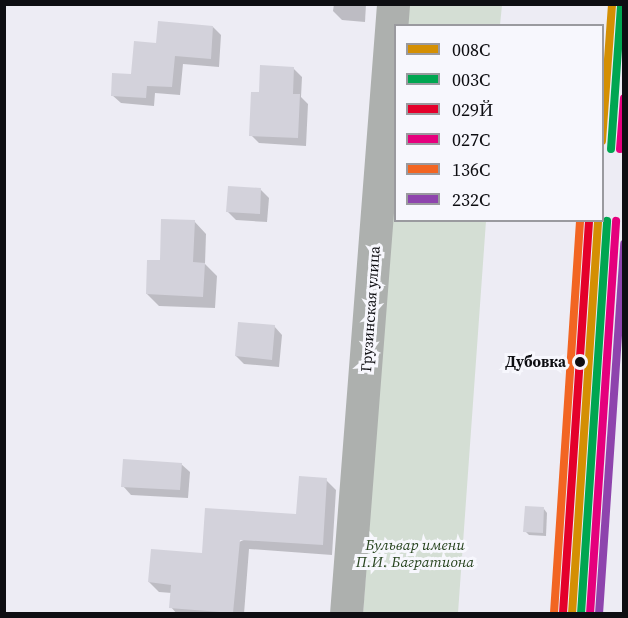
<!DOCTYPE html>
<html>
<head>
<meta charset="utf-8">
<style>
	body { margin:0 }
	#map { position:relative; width:628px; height:618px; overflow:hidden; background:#edecf4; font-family:"Source Serif 4",serif }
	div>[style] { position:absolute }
	.green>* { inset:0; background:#d4ded4 }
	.shadow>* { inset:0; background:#0003 }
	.building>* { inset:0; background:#d3d2db }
	.secondary>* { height:33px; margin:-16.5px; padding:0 16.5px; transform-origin:16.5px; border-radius:16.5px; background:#adb0ae }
	.rail-1>* { height:8px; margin:-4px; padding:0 4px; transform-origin:4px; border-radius:4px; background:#d48f03 }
	.rail-2>* { height:8px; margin:-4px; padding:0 4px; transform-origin:4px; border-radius:4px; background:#00a651 }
	.rail-3>* { height:8px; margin:-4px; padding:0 4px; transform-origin:4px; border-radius:4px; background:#e4002b }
	.rail-4>* { height:8px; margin:-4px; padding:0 4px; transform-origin:4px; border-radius:4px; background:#e5007d }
	.rail-5>* { height:8px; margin:-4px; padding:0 4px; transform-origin:4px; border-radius:4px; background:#f26522 }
	.rail-6>* { height:8px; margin:-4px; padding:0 4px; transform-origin:4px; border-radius:4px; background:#8e44ad }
	.dots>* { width:16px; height:16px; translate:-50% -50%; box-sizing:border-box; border:3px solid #f7f7fd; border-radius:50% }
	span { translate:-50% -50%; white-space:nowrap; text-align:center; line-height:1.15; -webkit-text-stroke:6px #f7f7fd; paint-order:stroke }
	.street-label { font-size:15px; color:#0e0e12 }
	.stop-label { font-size:15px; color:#0e0e12; font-weight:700 }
	.right { translate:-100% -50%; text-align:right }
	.park-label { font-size:15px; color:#27441e; font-style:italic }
	.frame { position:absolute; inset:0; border:6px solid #0e0e12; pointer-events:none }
	.legend { position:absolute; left:394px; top:24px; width:210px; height:198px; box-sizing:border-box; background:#f7f7fd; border:2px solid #9a9a9f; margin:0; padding:8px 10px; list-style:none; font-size:18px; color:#0e0e12 }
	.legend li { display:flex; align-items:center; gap:12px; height:30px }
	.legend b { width:30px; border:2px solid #9a9a9f }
</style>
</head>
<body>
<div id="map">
	<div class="green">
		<div style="clip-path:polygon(407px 5px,502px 5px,500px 25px,405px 26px)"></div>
		<div style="clip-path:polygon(395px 163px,396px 220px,486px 221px,458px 613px,363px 614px)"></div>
	</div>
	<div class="shadow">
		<div style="clip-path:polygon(334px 4px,366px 4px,365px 22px,342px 20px,333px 11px)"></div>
		<div style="clip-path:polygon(213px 27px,221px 35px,219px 67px,183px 64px,180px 95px,155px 93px,154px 106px,121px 103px,112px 95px,157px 45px)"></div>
		<div style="clip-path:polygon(293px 68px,302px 77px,301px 97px,308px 104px,306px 146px,259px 143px,251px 135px,260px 94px)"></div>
		<div style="clip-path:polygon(260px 189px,269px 198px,267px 222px,236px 220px,228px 212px)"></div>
		<div style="clip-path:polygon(194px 221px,206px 234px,205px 264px,217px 276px,215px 308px,159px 306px,147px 294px,161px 262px)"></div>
		<div style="clip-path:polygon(274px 326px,282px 335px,279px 367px,244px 364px,236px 356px)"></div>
		<div style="clip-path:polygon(181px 464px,190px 472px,188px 498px,131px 495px,123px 486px)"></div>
		<div style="clip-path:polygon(326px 480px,336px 490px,332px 555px,249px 549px,244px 614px,177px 614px,171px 607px,172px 593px,159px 592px,149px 582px,298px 516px)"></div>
		<div style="clip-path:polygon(544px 509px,547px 513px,546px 536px,529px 535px,525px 531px)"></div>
	</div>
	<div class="building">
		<div style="clip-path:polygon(158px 21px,213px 26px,211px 59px,175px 56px,172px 87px,147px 86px,146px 98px,111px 96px,112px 73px,131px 74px,134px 41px,156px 43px)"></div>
		<div style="clip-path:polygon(260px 65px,294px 67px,293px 94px,300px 94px,298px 138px,249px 136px,251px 92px,259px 92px)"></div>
		<div style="clip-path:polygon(228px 186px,261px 188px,260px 214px,226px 212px)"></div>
		<div style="clip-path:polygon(161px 219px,195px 220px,193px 262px,205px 263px,203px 297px,146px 294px,147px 260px,160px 260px)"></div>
		<div style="clip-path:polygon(238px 322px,275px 325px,272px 360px,235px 356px)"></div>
		<div style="clip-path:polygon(123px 459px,182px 463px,180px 490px,121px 487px)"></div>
		<div style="clip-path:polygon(299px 476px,327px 478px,323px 545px,240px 540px,233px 613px,169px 608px,171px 585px,148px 582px,151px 549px,202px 553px,205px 508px,296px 514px)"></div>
		<div style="clip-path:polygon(525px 506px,544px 507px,543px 533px,523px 532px)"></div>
	</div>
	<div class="secondary">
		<div style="left:346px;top:614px;width:612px;rotate:-85.59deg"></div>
	</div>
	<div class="rail-1">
		<div style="left:602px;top:141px;width:137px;rotate:-85.8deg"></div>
		<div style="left:572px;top:614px;width:395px;rotate:-86.2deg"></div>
	</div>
	<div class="rail-2">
		<div style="left:611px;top:149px;width:144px;rotate:-86deg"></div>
		<div style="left:581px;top:614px;width:394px;rotate:-86.2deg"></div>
	</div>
	<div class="rail-3">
		<div style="left:563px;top:613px;width:394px;rotate:-86.2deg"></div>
	</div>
	<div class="rail-4">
		<div style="left:620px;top:149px;width:51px;rotate:-85.5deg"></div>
		<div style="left:590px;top:614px;width:394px;rotate:-86.2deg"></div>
	</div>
	<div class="rail-5">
		<div style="left:554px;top:613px;width:394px;rotate:-86.2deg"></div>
	</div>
	<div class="rail-6">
		<div style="left:599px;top:614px;width:371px;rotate:-86.1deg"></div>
	</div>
	<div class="dots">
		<div style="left:580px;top:362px;background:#0e0e12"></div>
	</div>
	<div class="street-label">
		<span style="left:370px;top:309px;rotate:-86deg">Грузинская улица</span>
	</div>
	<div class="stop-label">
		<span class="right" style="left:566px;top:362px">Дубовка</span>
	</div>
	<div class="park-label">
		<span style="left:415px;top:553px">Бульвар имени<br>П.И. Багратиона</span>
	</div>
	<div class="frame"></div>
	<ul class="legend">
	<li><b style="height:8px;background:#d48f03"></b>008С</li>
	<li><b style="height:8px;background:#00a651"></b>003С</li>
	<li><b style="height:8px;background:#e4002b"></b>029Й</li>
	<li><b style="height:8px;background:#e5007d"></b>027С</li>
	<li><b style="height:8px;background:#f26522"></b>136С</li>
	<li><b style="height:8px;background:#8e44ad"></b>232C</li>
	</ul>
</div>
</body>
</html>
